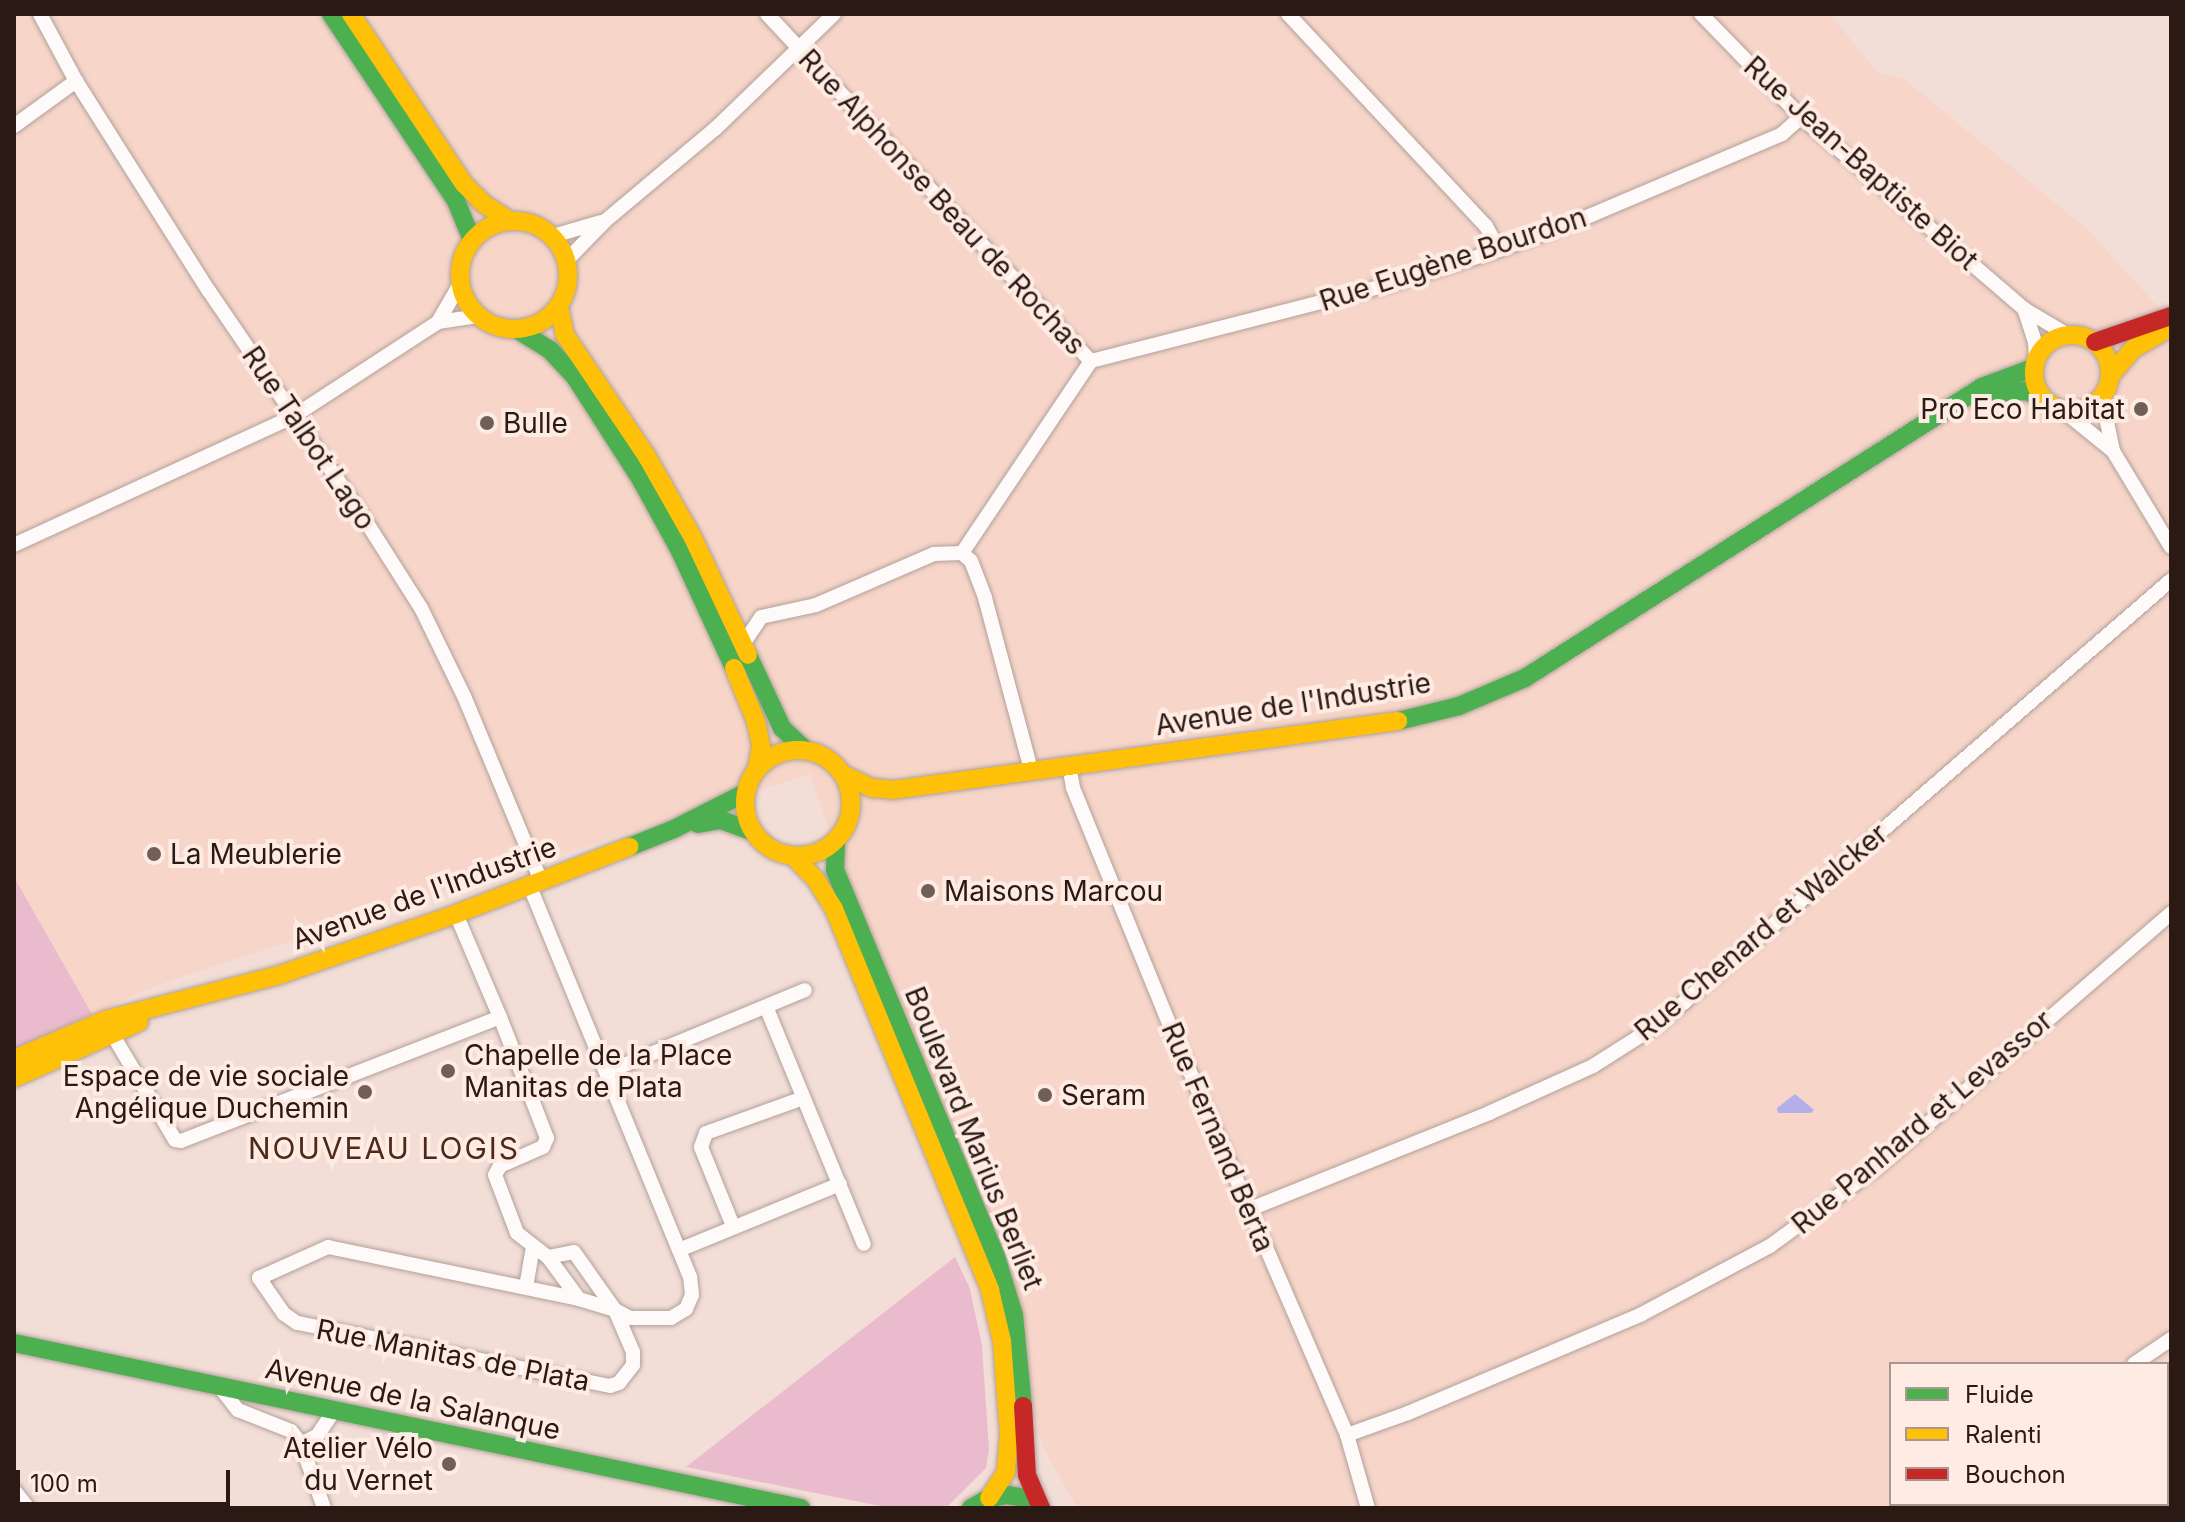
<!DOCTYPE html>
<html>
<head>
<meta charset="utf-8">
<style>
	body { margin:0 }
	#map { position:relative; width:2185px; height:1522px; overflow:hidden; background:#f2ded6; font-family:Inter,sans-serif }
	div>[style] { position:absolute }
	.built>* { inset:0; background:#f7d6c9 }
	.green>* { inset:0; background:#eabbcd }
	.water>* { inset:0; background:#b4aeea }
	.roads { filter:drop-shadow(0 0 2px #b1a09a) drop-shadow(0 0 2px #b1a09a) }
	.street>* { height:14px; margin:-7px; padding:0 7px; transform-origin:7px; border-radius:7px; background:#fdfaf9 }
	.fast>* { height:18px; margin:-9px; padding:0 9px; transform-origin:9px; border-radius:9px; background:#4caf50 }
	.slow>* { height:18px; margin:-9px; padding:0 9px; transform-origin:9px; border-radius:9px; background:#ffc107 }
	.slow>.ring { margin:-9px; padding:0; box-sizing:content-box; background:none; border:18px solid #ffc107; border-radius:50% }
	.jam>* { height:18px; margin:-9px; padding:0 9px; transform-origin:9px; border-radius:9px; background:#c62828 }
	.dots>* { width:22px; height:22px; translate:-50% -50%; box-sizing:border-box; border:4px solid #feebe3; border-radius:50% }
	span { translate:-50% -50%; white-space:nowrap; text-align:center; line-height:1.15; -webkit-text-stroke:8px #feebe3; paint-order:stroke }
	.street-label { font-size:28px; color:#2a1a13 }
	.poi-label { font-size:28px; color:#2a1a13 }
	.right { translate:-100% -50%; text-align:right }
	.left { translate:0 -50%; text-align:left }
	.neighbourhood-label { font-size:30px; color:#4d291a; letter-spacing:2px }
	.frame { position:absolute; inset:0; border:16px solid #2a1a13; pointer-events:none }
	.legend { position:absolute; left:1889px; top:1362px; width:280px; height:144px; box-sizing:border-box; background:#feebe3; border:2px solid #a99790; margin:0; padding:10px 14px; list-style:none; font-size:24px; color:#2a1a13 }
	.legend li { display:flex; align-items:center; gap:16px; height:40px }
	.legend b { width:40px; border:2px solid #a99790 }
	.scale { position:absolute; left:16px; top:1470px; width:214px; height:36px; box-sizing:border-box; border:4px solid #2a1a13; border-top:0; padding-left:10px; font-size:24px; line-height:28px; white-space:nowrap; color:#2a1a13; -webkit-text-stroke:6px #feebe3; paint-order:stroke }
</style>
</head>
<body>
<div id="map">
	<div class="built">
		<div style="clip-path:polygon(evenodd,14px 14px,1830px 14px,1878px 73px,1903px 78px,2087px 229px,2171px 321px,2171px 1508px,1077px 1508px,1044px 1449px,810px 774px,174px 979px,92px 1014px,14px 877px,14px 14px,1891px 1364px,2167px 1364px,2167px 1504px,1891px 1504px,1891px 1364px)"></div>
	</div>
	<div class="green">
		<div style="clip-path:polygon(14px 877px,92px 1014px,14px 1050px)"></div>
		<div style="clip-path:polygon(955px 1257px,970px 1289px,982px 1346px,989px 1450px,986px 1468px,947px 1507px,890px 1508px,686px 1467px)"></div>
	</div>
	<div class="water">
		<div style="clip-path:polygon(1795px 1094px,1814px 1110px,1811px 1113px,1778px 1113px,1777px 1108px)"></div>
	</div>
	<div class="roads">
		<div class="street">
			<div style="left:40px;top:14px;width:76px;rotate:61.8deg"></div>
			<div style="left:76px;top:81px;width:249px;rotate:57.7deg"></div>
			<div style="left:209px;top:291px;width:268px;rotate:55.7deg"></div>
			<div style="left:360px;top:512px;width:114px;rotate:57.6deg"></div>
			<div style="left:421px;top:608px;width:98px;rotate:64deg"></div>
			<div style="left:464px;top:696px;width:200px;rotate:67.4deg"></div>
			<div style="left:767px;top:14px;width:475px;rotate:47deg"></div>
			<div style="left:1091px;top:361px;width:231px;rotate:123.9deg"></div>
			<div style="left:1288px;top:14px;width:290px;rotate:47deg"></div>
			<div style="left:1486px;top:226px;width:27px;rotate:62deg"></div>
			<div style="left:1701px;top:14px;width:144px;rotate:45.8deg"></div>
			<div style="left:1801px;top:117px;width:294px;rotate:40.7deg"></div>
			<div style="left:14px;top:126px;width:77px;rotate:-36deg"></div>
			<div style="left:553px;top:236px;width:50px;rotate:-16.3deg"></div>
			<div style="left:567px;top:260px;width:54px;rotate:-45.7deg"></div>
			<div style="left:605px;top:221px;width:145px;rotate:-40deg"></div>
			<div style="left:716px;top:128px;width:164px;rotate:-44deg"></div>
			<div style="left:438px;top:322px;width:44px;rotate:-59.9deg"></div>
			<div style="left:2036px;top:359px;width:17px;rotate:-93deg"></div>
			<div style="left:2035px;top:342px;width:35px;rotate:-108deg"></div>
			<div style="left:2024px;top:309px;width:51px;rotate:30.6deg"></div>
			<div style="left:1091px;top:361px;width:307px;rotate:-14.4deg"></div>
			<div style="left:1388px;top:285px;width:116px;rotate:-17.5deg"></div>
			<div style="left:1499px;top:250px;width:81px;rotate:-20.2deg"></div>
			<div style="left:1575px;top:222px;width:225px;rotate:-23deg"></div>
			<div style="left:1782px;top:134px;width:25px;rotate:-42deg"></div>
			<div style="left:2065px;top:412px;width:62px;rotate:39.1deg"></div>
			<div style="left:2113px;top:451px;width:54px;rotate:-101.7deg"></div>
			<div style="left:2113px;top:451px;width:112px;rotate:58.9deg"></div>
			<div style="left:14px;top:545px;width:308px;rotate:-24.7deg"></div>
			<div style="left:294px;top:416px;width:172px;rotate:-33.1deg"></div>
			<div style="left:438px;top:322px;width:40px;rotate:-8.5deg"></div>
			<div style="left:743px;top:644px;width:32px;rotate:-56deg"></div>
			<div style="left:761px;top:617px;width:56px;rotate:-12.3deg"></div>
			<div style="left:816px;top:605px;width:129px;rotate:-23.4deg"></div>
			<div style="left:934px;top:554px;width:28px;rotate:-2deg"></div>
			<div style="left:962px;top:553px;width:12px;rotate:42deg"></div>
			<div style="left:971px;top:561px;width:40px;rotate:69deg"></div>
			<div style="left:985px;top:598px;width:178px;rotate:75deg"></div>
			<div style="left:1069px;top:765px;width:23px;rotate:80deg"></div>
			<div style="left:1073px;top:788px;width:259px;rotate:67.8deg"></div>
			<div style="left:1171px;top:1028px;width:443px;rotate:66.6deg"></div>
			<div style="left:1347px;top:1435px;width:76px;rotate:74deg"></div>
			<div style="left:456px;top:914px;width:112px;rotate:66.9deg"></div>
			<div style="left:767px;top:1009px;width:254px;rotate:67.6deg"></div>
			<div style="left:108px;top:1027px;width:131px;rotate:59.3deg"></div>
			<div style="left:175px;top:1140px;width:6px;rotate:9deg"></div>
			<div style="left:181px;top:1141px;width:342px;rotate:-21.2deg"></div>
			<div style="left:500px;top:1017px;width:130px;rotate:68.8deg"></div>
			<div style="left:547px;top:1138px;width:10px;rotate:114deg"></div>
			<div style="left:543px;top:1147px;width:47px;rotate:156.2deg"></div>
			<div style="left:500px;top:1166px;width:10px;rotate:119deg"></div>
			<div style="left:495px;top:1175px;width:62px;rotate:69.2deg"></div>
			<div style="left:517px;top:1233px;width:39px;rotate:38deg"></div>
			<div style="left:548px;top:1257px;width:26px;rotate:-11deg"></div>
			<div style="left:574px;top:1252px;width:71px;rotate:54.7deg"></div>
			<div style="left:615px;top:1310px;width:17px;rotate:28deg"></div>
			<div style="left:630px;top:1318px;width:41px"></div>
			<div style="left:671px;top:1318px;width:17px;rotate:-31deg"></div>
			<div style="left:686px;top:1309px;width:15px;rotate:-67deg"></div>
			<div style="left:692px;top:1295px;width:18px;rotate:-96deg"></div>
			<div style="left:690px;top:1277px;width:422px;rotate:-112.3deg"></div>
			<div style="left:607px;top:1072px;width:214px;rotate:-22.5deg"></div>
			<div style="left:1248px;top:1210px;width:260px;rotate:-21.9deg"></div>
			<div style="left:1489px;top:1113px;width:114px;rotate:-24.3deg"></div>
			<div style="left:1593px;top:1066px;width:78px;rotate:-32.5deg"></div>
			<div style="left:1659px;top:1024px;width:678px;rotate:-40.93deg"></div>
			<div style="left:733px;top:1226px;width:85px;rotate:-112.1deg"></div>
			<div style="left:701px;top:1147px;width:15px;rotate:-70deg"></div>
			<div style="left:706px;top:1133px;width:103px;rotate:-19.8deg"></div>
			<div style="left:328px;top:1247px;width:256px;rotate:11.7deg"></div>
			<div style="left:579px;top:1299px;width:38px;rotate:17deg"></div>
			<div style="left:615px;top:1310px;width:46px;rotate:66.8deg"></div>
			<div style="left:633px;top:1352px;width:13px;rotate:90deg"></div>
			<div style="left:633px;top:1365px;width:23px;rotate:128deg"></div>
			<div style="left:619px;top:1383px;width:9px;rotate:162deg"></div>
			<div style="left:610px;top:1386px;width:319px;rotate:-168.6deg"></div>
			<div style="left:297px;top:1323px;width:16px;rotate:-145deg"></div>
			<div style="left:284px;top:1314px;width:44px;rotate:-124.8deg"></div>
			<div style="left:259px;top:1278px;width:76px;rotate:-24.2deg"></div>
			<div style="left:679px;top:1250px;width:174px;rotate:-22.3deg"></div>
			<div style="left:548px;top:1257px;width:52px;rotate:53.6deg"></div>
			<div style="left:526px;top:1287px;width:41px;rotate:-80.1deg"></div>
			<div style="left:2134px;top:1364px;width:45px;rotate:-34deg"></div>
			<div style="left:219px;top:1386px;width:31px;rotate:52deg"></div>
			<div style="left:238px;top:1410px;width:57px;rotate:21.6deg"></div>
			<div style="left:291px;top:1431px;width:16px;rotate:52deg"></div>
			<div style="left:301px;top:1444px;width:68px;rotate:70.2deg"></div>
			<div style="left:1347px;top:1435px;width:65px;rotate:-19.8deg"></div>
			<div style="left:1408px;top:1413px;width:252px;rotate:-22.9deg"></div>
			<div style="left:1640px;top:1315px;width:147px;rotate:-28deg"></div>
			<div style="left:1770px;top:1246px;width:134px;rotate:-36.2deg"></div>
			<div style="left:1878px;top:1167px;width:388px;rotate:-40.9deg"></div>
			<div style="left:301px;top:1444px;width:18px;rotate:-27deg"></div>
			<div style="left:317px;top:1436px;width:30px;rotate:-56deg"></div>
			<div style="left:14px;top:1490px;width:23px;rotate:52deg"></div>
			<div style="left:1977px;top:1508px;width:6px;rotate:-45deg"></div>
		</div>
		<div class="fast">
			<div style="left:331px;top:14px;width:225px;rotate:56.2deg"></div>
			<div style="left:456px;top:201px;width:42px;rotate:67.7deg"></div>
			<div style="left:518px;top:330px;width:38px;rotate:32deg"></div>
			<div style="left:550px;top:350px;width:37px;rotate:47deg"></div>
			<div style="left:575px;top:377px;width:122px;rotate:57.3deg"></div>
			<div style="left:641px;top:480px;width:81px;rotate:61.2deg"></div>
			<div style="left:680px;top:551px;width:129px;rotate:65.2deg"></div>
			<div style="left:1986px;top:394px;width:40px;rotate:-4.3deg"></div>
			<div style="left:2026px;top:391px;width:16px;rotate:22deg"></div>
			<div style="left:748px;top:655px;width:81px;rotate:65deg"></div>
			<div style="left:782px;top:728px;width:33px;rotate:43deg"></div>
			<div style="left:1398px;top:721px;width:63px;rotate:-13.8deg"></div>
			<div style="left:1459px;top:706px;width:72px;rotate:-23deg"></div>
			<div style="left:1525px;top:678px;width:542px;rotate:-32.49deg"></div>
			<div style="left:1982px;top:387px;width:54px;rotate:-20.4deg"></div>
			<div style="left:698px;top:824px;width:23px;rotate:-10deg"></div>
			<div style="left:721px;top:820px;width:33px;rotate:20deg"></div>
			<div style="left:836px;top:842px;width:28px;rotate:92deg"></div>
			<div style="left:835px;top:870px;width:419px;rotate:67.4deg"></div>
			<div style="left:996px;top:1257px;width:61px;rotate:72.8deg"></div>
			<div style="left:1014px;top:1315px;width:91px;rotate:84.4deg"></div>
			<div style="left:629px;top:847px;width:48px;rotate:-21.8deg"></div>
			<div style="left:674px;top:829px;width:80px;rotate:-26.9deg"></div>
			<div style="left:14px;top:1343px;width:804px;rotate:11.84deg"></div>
			<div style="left:971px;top:1508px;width:21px;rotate:-29deg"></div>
			<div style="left:989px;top:1498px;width:18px;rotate:-9deg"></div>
			<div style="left:1007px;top:1495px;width:18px;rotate:9deg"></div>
			<div style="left:1025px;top:1498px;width:19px;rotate:32deg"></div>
		</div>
		<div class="slow">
			<div style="left:351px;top:14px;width:204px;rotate:56.4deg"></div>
			<div style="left:464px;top:184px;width:28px;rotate:45deg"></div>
			<div style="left:484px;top:204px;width:30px;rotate:33deg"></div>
			<div class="ring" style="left:460px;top:221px;width:90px;height:90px"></div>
			<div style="left:559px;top:307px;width:29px;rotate:78deg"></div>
			<div style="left:565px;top:335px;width:145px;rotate:56deg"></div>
			<div style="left:646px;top:455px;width:95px;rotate:60.5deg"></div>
			<div style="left:693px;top:538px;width:129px;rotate:64.8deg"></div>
			<div class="ring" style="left:2034px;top:335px;width:58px;height:58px"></div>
			<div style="left:2111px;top:375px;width:34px;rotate:-50deg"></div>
			<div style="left:2133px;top:349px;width:34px;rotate:-30deg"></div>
			<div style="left:734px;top:668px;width:58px;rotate:67.8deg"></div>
			<div style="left:756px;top:722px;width:25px;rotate:78deg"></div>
			<div style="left:761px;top:746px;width:22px;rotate:100deg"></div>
			<div class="ring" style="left:745px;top:750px;width:88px;height:88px"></div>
			<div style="left:844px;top:775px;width:31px;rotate:25deg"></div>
			<div style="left:872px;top:788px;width:21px;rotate:5deg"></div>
			<div style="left:893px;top:790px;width:510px;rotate:-7.78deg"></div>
			<div style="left:794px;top:857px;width:32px;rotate:46deg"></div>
			<div style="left:816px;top:880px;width:34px;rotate:58deg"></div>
			<div style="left:834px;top:909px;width:412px;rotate:67.7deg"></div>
			<div style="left:990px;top:1290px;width:52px;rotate:76.8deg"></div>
			<div style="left:1002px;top:1341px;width:94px;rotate:85.7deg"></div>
			<div style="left:1009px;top:1435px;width:37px;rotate:95deg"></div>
			<div style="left:1006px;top:1472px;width:31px;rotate:123deg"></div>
			<div style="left:14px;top:1059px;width:99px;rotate:-23.2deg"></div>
			<div style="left:105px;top:1020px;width:180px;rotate:-14.5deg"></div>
			<div style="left:279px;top:975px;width:187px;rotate:-19deg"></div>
			<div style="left:456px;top:914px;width:186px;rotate:-21.2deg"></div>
			<div style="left:14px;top:1078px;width:137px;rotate:-24.1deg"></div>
		</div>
		<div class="jam">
			<div style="left:2095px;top:342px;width:80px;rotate:-18.9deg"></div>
			<div style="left:1023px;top:1406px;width:69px;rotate:86.7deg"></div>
			<div style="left:1027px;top:1475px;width:36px;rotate:67deg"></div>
		</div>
	</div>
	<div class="dots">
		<div style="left:2141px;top:409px;background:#705f57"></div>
		<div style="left:487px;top:423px;background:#705f57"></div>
		<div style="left:154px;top:854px;background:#705f57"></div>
		<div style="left:928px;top:891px;background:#705f57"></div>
		<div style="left:448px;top:1071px;background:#705f57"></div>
		<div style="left:365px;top:1092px;background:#705f57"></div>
		<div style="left:1045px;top:1095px;background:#705f57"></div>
		<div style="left:449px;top:1464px;background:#705f57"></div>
	</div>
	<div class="street-label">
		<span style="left:1861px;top:163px;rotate:42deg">Rue Jean-Baptiste Biot</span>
		<span style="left:942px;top:202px;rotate:47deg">Rue Alphonse Beau de Rochas</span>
		<span style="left:1453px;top:259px;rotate:-18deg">Rue Eugène Bourdon</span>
		<span style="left:309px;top:438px;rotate:56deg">Rue Talbot Lago</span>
		<span style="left:1293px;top:704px;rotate:-9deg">Avenue de l'Industrie</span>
		<span style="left:424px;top:893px;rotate:-20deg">Avenue de l'Industrie</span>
		<span style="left:1761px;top:932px;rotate:-40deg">Rue Chenard et Walcker</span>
		<span style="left:1922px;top:1122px;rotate:-40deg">Rue Panhard et Levassor</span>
		<span style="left:1218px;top:1137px;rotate:67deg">Rue Fernand Berta</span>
		<span style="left:974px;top:1138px;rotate:68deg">Boulevard Marius Berliet</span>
		<span style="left:453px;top:1355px;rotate:11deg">Rue Manitas de Plata</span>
		<span style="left:413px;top:1399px;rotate:12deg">Avenue de la Salanque</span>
	</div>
	<div class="poi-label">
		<span class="right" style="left:2125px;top:409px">Pro Eco Habitat</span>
		<span class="left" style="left:503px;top:423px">Bulle</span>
		<span class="left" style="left:170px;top:854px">La Meublerie</span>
		<span class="left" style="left:944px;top:891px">Maisons Marcou</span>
		<span class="left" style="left:464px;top:1071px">Chapelle de la Place<br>Manitas de Plata</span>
		<span class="right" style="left:349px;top:1092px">Espace de vie sociale<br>Angélique Duchemin</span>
		<span class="left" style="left:1061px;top:1095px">Seram</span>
		<span class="right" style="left:433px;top:1464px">Atelier Vélo<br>du Vernet</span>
	</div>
	<div class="neighbourhood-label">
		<span style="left:384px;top:1148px">NOUVEAU LOGIS</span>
	</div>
	<div class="frame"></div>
	<ul class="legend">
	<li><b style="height:10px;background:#4caf50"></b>Fluide</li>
	<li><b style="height:10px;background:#ffc107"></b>Ralenti</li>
	<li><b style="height:10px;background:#c62828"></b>Bouchon</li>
	</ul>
	<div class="scale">100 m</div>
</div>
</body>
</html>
